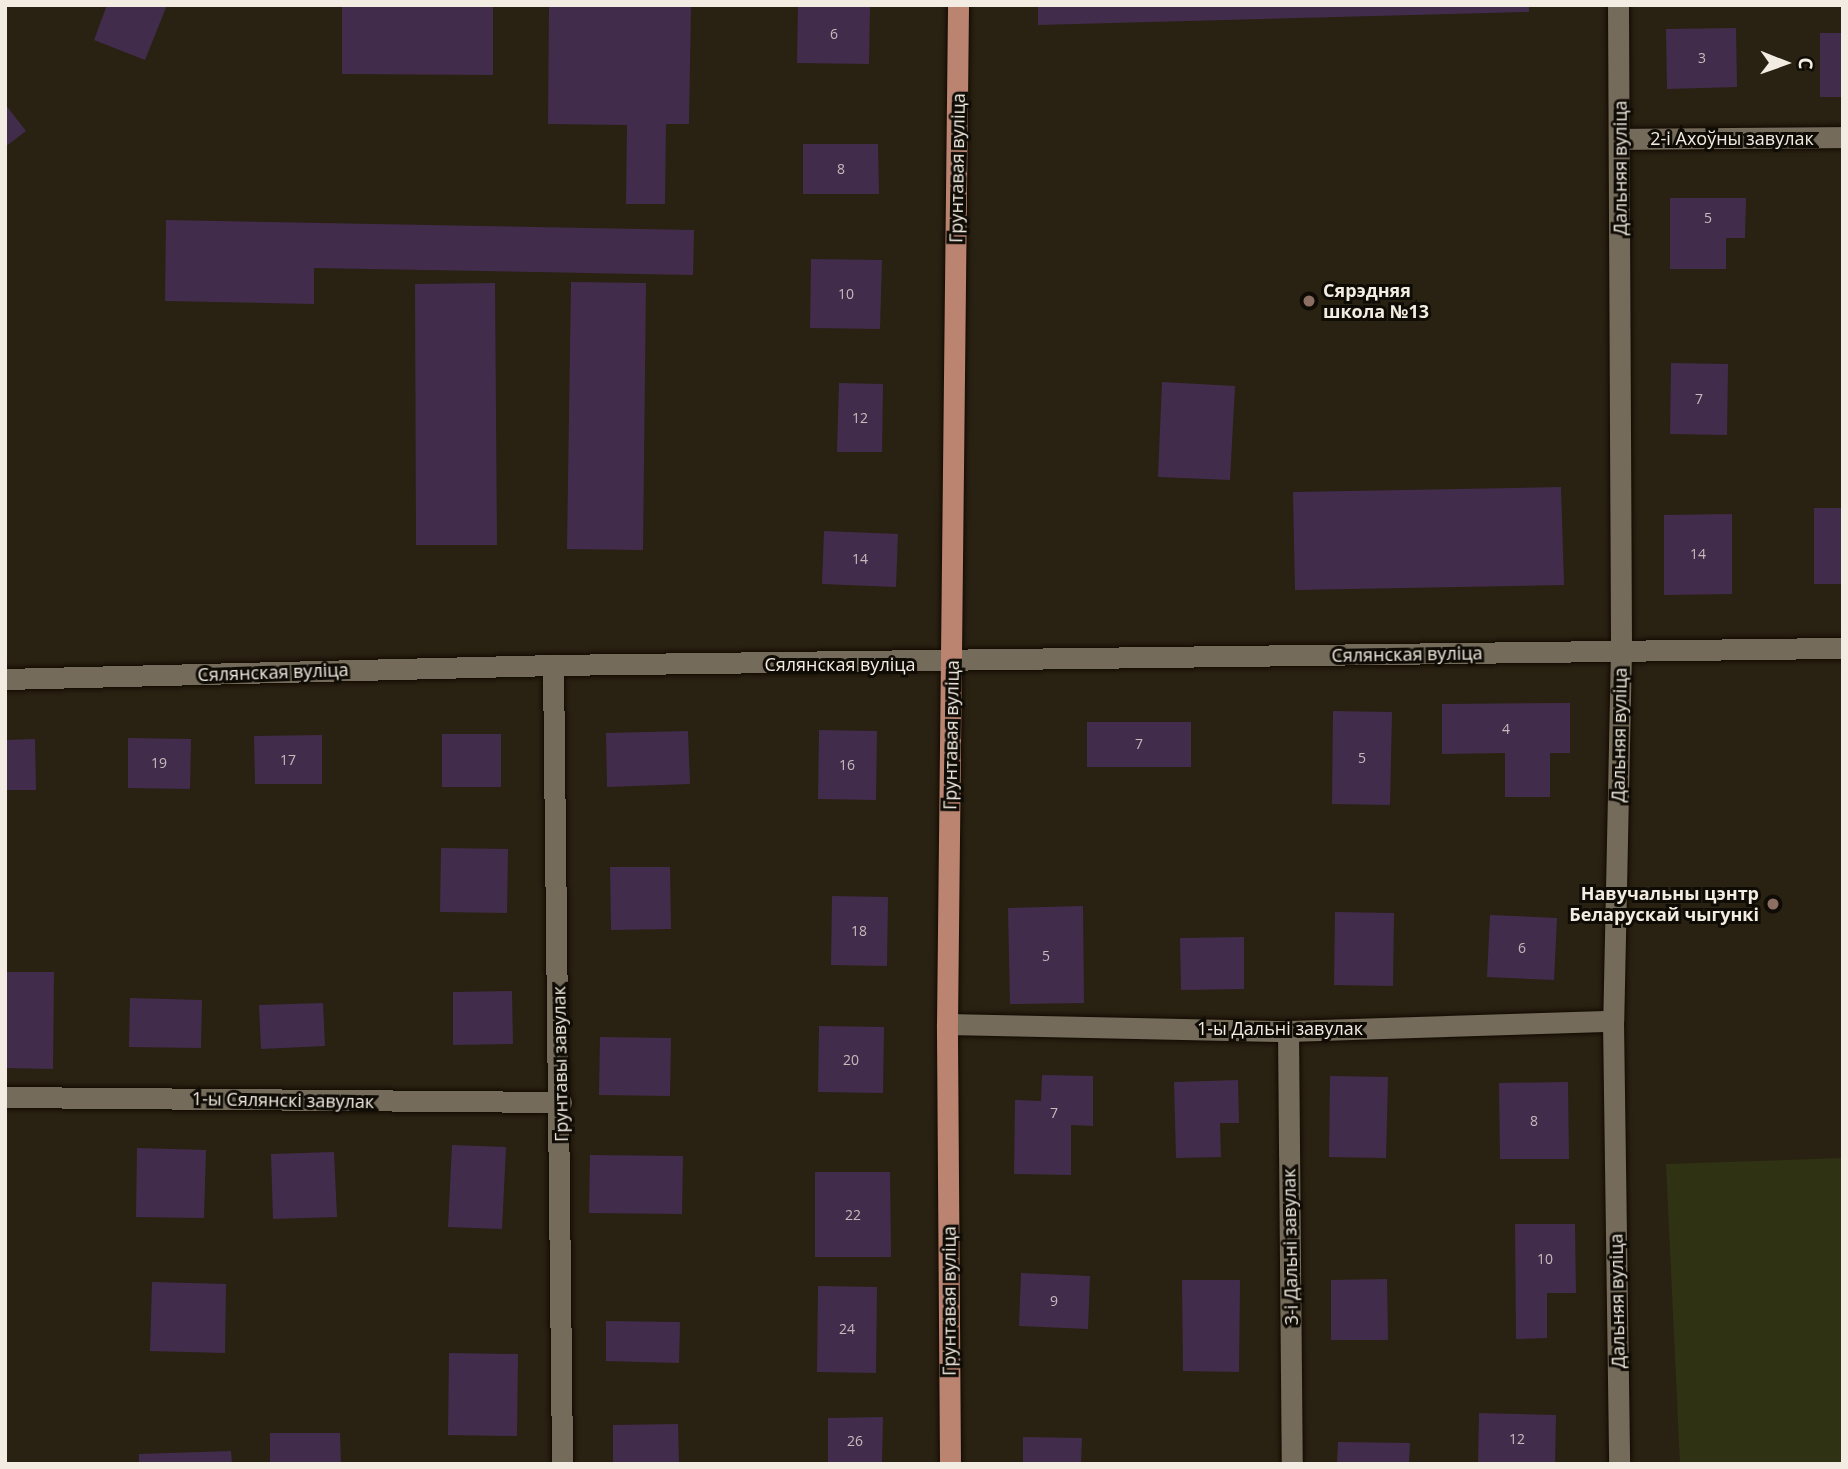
<!DOCTYPE html>
<html>
<head>
<meta charset="utf-8">
<style>
	body { margin:0 }
	#map { position:relative; width:1848px; height:1469px; overflow:hidden; background:#292112; font-family:"Open Sans",sans-serif }
	div>[style] { position:absolute }
	.green>* { inset:0; background:#2f3313 }
	.building>* { inset:0; background:#422c4b }
	.roads { filter:drop-shadow(0 0 2px #120a01) drop-shadow(0 0 2px #120a01) }
	.minor>* { height:21px; margin:-10.5px; padding:0 10.5px; transform-origin:10.5px; border-radius:10.5px; background:#756b5a }
	.major>* { height:21px; margin:-10.5px; padding:0 10.5px; transform-origin:10.5px; border-radius:10.5px; background:#ba8471 }
	.dots>* { width:19px; height:19px; translate:-50% -50%; box-sizing:border-box; border:4px solid #0f0b05; border-radius:50% }
	span { translate:-50% -50%; white-space:nowrap; text-align:center; line-height:1.15; -webkit-text-stroke:6px #0f0b05; paint-order:stroke }
	.number-label { font-size:14px; color:#c6bcbc }
	.number-label span { -webkit-text-stroke-width:0 }
	.street-label { font-size:18px; color:#f2ece2 }
	.poi-label { font-size:18px; color:#f2ece2; font-weight:700 }
	.left { translate:0 -50%; text-align:left }
	.right { translate:-100% -50%; text-align:right }
	.frame { position:absolute; inset:0; border:7px solid #f2ece2; pointer-events:none }
	.north { position:absolute; left:1750px; top:28px; width:70px; height:70px; -webkit-text-stroke:5px #0f0b05; paint-order:stroke; rotate:91deg; font-size:19px; font-weight:700; line-height:28px; text-align:center; color:#f2ece2 }
	.north::after { content:''; display:block; margin:auto; width:24px; height:32px; background:#f2ece2; clip-path:polygon(50% 0,100% 100%,50% 72%,0 100%) }
</style>
</head>
<body>
<div id="map">
	<div class="green">
		<div style="clip-path:polygon(1843px 1158px,1843px 1464px,1680px 1464px,1666px 1164px)"></div>
	</div>
	<div class="building">
		<div style="clip-path:polygon(107px 5px,167px 5px,145px 60px,94px 40px)"></div>
		<div style="clip-path:polygon(342px 5px,493px 5px,493px 75px,342px 74px)"></div>
		<div style="clip-path:polygon(549px 5px,691px 5px,689px 124px,666px 124px,665px 204px,626px 204px,627px 125px,548px 124px)"></div>
		<div style="clip-path:polygon(798px 5px,870px 5px,869px 64px,797px 63px)"></div>
		<div style="clip-path:polygon(1038px 5px,1529px 5px,1529px 12px,1038px 25px)"></div>
		<div style="clip-path:polygon(1736px 28px,1737px 87px,1667px 89px,1666px 29px)"></div>
		<div style="clip-path:polygon(1820px 33px,1843px 33px,1843px 97px,1820px 97px)"></div>
		<div style="clip-path:polygon(5px 104px,26px 131px,5px 147px)"></div>
		<div style="clip-path:polygon(803px 144px,878px 144px,879px 194px,803px 194px)"></div>
		<div style="clip-path:polygon(1670px 198px,1746px 198px,1745px 238px,1726px 238px,1726px 269px,1670px 269px)"></div>
		<div style="clip-path:polygon(166px 220px,694px 230px,693px 275px,314px 268px,314px 304px,165px 301px)"></div>
		<div style="clip-path:polygon(811px 259px,882px 260px,880px 329px,810px 328px)"></div>
		<div style="clip-path:polygon(571px 282px,646px 283px,643px 550px,567px 549px)"></div>
		<div style="clip-path:polygon(495px 283px,497px 545px,416px 545px,415px 284px)"></div>
		<div style="clip-path:polygon(1671px 363px,1728px 364px,1727px 435px,1670px 434px)"></div>
		<div style="clip-path:polygon(1162px 382px,1235px 386px,1230px 480px,1158px 477px)"></div>
		<div style="clip-path:polygon(839px 383px,883px 384px,882px 452px,837px 452px)"></div>
		<div style="clip-path:polygon(1561px 487px,1564px 585px,1295px 590px,1293px 492px)"></div>
		<div style="clip-path:polygon(1814px 508px,1843px 508px,1843px 584px,1814px 584px)"></div>
		<div style="clip-path:polygon(1732px 514px,1732px 594px,1664px 595px,1664px 515px)"></div>
		<div style="clip-path:polygon(824px 531px,898px 534px,896px 587px,822px 584px)"></div>
		<div style="clip-path:polygon(1570px 703px,1570px 753px,1550px 753px,1550px 797px,1505px 797px,1505px 753px,1442px 754px,1442px 704px)"></div>
		<div style="clip-path:polygon(1333px 711px,1392px 712px,1390px 805px,1332px 804px)"></div>
		<div style="clip-path:polygon(1087px 722px,1191px 722px,1191px 767px,1087px 767px)"></div>
		<div style="clip-path:polygon(819px 730px,877px 731px,876px 800px,818px 799px)"></div>
		<div style="clip-path:polygon(688px 731px,690px 784px,607px 787px,606px 733px)"></div>
		<div style="clip-path:polygon(442px 734px,501px 734px,501px 787px,442px 787px)"></div>
		<div style="clip-path:polygon(322px 735px,322px 784px,255px 784px,254px 736px)"></div>
		<div style="clip-path:polygon(128px 738px,191px 739px,190px 789px,128px 788px)"></div>
		<div style="clip-path:polygon(35px 739px,36px 790px,5px 790px,5px 740px)"></div>
		<div style="clip-path:polygon(441px 848px,508px 849px,507px 913px,440px 912px)"></div>
		<div style="clip-path:polygon(610px 867px,670px 867px,671px 929px,611px 930px)"></div>
		<div style="clip-path:polygon(832px 896px,888px 897px,887px 966px,831px 965px)"></div>
		<div style="clip-path:polygon(1083px 906px,1084px 1003px,1010px 1004px,1008px 908px)"></div>
		<div style="clip-path:polygon(1335px 912px,1394px 913px,1393px 986px,1334px 985px)"></div>
		<div style="clip-path:polygon(1490px 915px,1557px 918px,1554px 980px,1487px 977px)"></div>
		<div style="clip-path:polygon(1244px 937px,1244px 989px,1181px 990px,1180px 938px)"></div>
		<div style="clip-path:polygon(5px 972px,54px 972px,53px 1069px,5px 1068px)"></div>
		<div style="clip-path:polygon(512px 991px,513px 1044px,453px 1045px,453px 992px)"></div>
		<div style="clip-path:polygon(130px 998px,202px 1000px,201px 1048px,129px 1047px)"></div>
		<div style="clip-path:polygon(323px 1003px,325px 1046px,261px 1049px,259px 1005px)"></div>
		<div style="clip-path:polygon(819px 1026px,884px 1027px,883px 1093px,818px 1092px)"></div>
		<div style="clip-path:polygon(600px 1037px,671px 1038px,670px 1096px,599px 1095px)"></div>
		<div style="clip-path:polygon(1042px 1075px,1093px 1076px,1093px 1126px,1071px 1125px,1071px 1175px,1014px 1174px,1015px 1100px,1041px 1101px)"></div>
		<div style="clip-path:polygon(1330px 1076px,1388px 1077px,1386px 1158px,1329px 1157px)"></div>
		<div style="clip-path:polygon(1238px 1080px,1239px 1123px,1220px 1123px,1221px 1157px,1176px 1158px,1174px 1082px)"></div>
		<div style="clip-path:polygon(1568px 1082px,1569px 1159px,1500px 1159px,1499px 1083px)"></div>
		<div style="clip-path:polygon(452px 1145px,506px 1147px,502px 1229px,448px 1227px)"></div>
		<div style="clip-path:polygon(137px 1148px,206px 1150px,204px 1218px,136px 1217px)"></div>
		<div style="clip-path:polygon(334px 1152px,337px 1217px,273px 1219px,271px 1154px)"></div>
		<div style="clip-path:polygon(590px 1155px,683px 1156px,682px 1214px,589px 1213px)"></div>
		<div style="clip-path:polygon(815px 1172px,890px 1172px,891px 1257px,815px 1257px)"></div>
		<div style="clip-path:polygon(1515px 1224px,1575px 1224px,1576px 1293px,1547px 1293px,1547px 1338px,1516px 1339px)"></div>
		<div style="clip-path:polygon(1021px 1273px,1090px 1276px,1088px 1329px,1019px 1326px)"></div>
		<div style="clip-path:polygon(1387px 1279px,1388px 1340px,1331px 1340px,1331px 1280px)"></div>
		<div style="clip-path:polygon(1182px 1280px,1240px 1280px,1239px 1372px,1183px 1371px)"></div>
		<div style="clip-path:polygon(152px 1282px,226px 1284px,225px 1353px,150px 1351px)"></div>
		<div style="clip-path:polygon(818px 1286px,877px 1287px,876px 1373px,817px 1372px)"></div>
		<div style="clip-path:polygon(606px 1321px,680px 1322px,679px 1363px,606px 1361px)"></div>
		<div style="clip-path:polygon(449px 1353px,518px 1354px,517px 1436px,448px 1435px)"></div>
		<div style="clip-path:polygon(1479px 1413px,1556px 1415px,1555px 1464px,1478px 1464px)"></div>
		<div style="clip-path:polygon(883px 1417px,882px 1464px,828px 1464px,828px 1418px)"></div>
		<div style="clip-path:polygon(678px 1424px,679px 1464px,613px 1464px,613px 1425px)"></div>
		<div style="clip-path:polygon(270px 1433px,340px 1433px,341px 1464px,270px 1464px)"></div>
		<div style="clip-path:polygon(1023px 1437px,1082px 1438px,1081px 1464px,1023px 1464px)"></div>
		<div style="clip-path:polygon(1338px 1442px,1410px 1443px,1409px 1464px,1337px 1464px)"></div>
		<div style="clip-path:polygon(231px 1451px,232px 1464px,139px 1464px,139px 1454px)"></div>
	</div>
	<div class="roads">
		<div class="minor">
			<div style="left:1618px;top:5px;width:645px;rotate:89.73deg"></div>
			<div style="left:1621px;top:650px;width:371px;rotate:91.2deg"></div>
			<div style="left:1613px;top:1021px;width:443px;rotate:89.2deg"></div>
			<div style="left:1620px;top:139px;width:223px;rotate:-0.5deg"></div>
			<div style="left:553px;top:665px;width:799px;rotate:89.35deg"></div>
			<div style="left:5px;top:679px;width:548px;rotate:-1.46deg"></div>
			<div style="left:553px;top:665px;width:1290px;rotate:-0.76deg"></div>
			<div style="left:947px;top:1024px;width:341px;rotate:1.2deg"></div>
			<div style="left:1288px;top:1031px;width:325px;rotate:-1.8deg"></div>
			<div style="left:1288px;top:1031px;width:433px;rotate:89.5deg"></div>
			<div style="left:5px;top:1097px;width:556px;rotate:0.52deg"></div>
		</div>
		<div class="major">
			<div style="left:950px;top:1464px;width:440px;rotate:-90.4deg"></div>
			<div style="left:947px;top:1024px;width:1019px;rotate:-89.38deg"></div>
		</div>
	</div>
	<div class="dots">
		<div style="left:1309px;top:301px;background:#8d6e63"></div>
		<div style="left:1773px;top:904px;background:#8d6e63"></div>
	</div>
	<div class="number-label">
		<span style="left:834px;top:34px">6</span>
		<span style="left:1702px;top:58px">3</span>
		<span style="left:841px;top:169px">8</span>
		<span style="left:1708px;top:218px">5</span>
		<span style="left:846px;top:294px">10</span>
		<span style="left:1699px;top:399px">7</span>
		<span style="left:860px;top:418px">12</span>
		<span style="left:1698px;top:554px">14</span>
		<span style="left:860px;top:559px">14</span>
		<span style="left:1506px;top:729px">4</span>
		<span style="left:1139px;top:744px">7</span>
		<span style="left:1362px;top:758px">5</span>
		<span style="left:288px;top:760px">17</span>
		<span style="left:159px;top:763px">19</span>
		<span style="left:847px;top:765px">16</span>
		<span style="left:859px;top:931px">18</span>
		<span style="left:1522px;top:948px">6</span>
		<span style="left:1046px;top:956px">5</span>
		<span style="left:851px;top:1060px">20</span>
		<span style="left:1054px;top:1113px">7</span>
		<span style="left:1534px;top:1121px">8</span>
		<span style="left:853px;top:1215px">22</span>
		<span style="left:1545px;top:1259px">10</span>
		<span style="left:1054px;top:1301px">9</span>
		<span style="left:847px;top:1329px">24</span>
		<span style="left:1517px;top:1439px">12</span>
		<span style="left:855px;top:1441px">26</span>
	</div>
	<div class="street-label">
		<span style="left:1732px;top:138px">2-і Ахоўны завулак</span>
		<span style="left:957px;top:168px;rotate:-89deg">Грунтавая вуліца</span>
		<span style="left:1620px;top:168px;rotate:-90deg">Дальняя вуліца</span>
		<span style="left:1407px;top:654px;rotate:-1deg">Сялянская вуліца</span>
		<span style="left:840px;top:664px">Сялянская вуліца</span>
		<span style="left:273px;top:672px;rotate:-2deg">Сялянская вуліца</span>
		<span style="left:951px;top:735px;rotate:-89deg">Грунтавая вуліца</span>
		<span style="left:1619px;top:735px;rotate:-89deg">Дальняя вуліца</span>
		<span style="left:1280px;top:1028px">1-ы Дальні завулак</span>
		<span style="left:560px;top:1064px;rotate:-91deg">Грунтавы завулак</span>
		<span style="left:283px;top:1100px;rotate:1deg">1-ы Сялянскі завулак</span>
		<span style="left:1290px;top:1247px;rotate:-91deg">3-і Дальні завулак</span>
		<span style="left:949px;top:1301px;rotate:-90deg">Грунтавая вуліца</span>
		<span style="left:1617px;top:1301px;rotate:-91deg">Дальняя вуліца</span>
	</div>
	<div class="poi-label">
		<span class="left" style="left:1323px;top:301px">Сярэдняя<br>школа №13</span>
		<span class="right" style="left:1759px;top:904px">Навучальны цэнтр<br>Беларускай чыгункі</span>
	</div>
	<div class="frame"></div>
	<div class="north">С</div>
</div>
</body>
</html>
